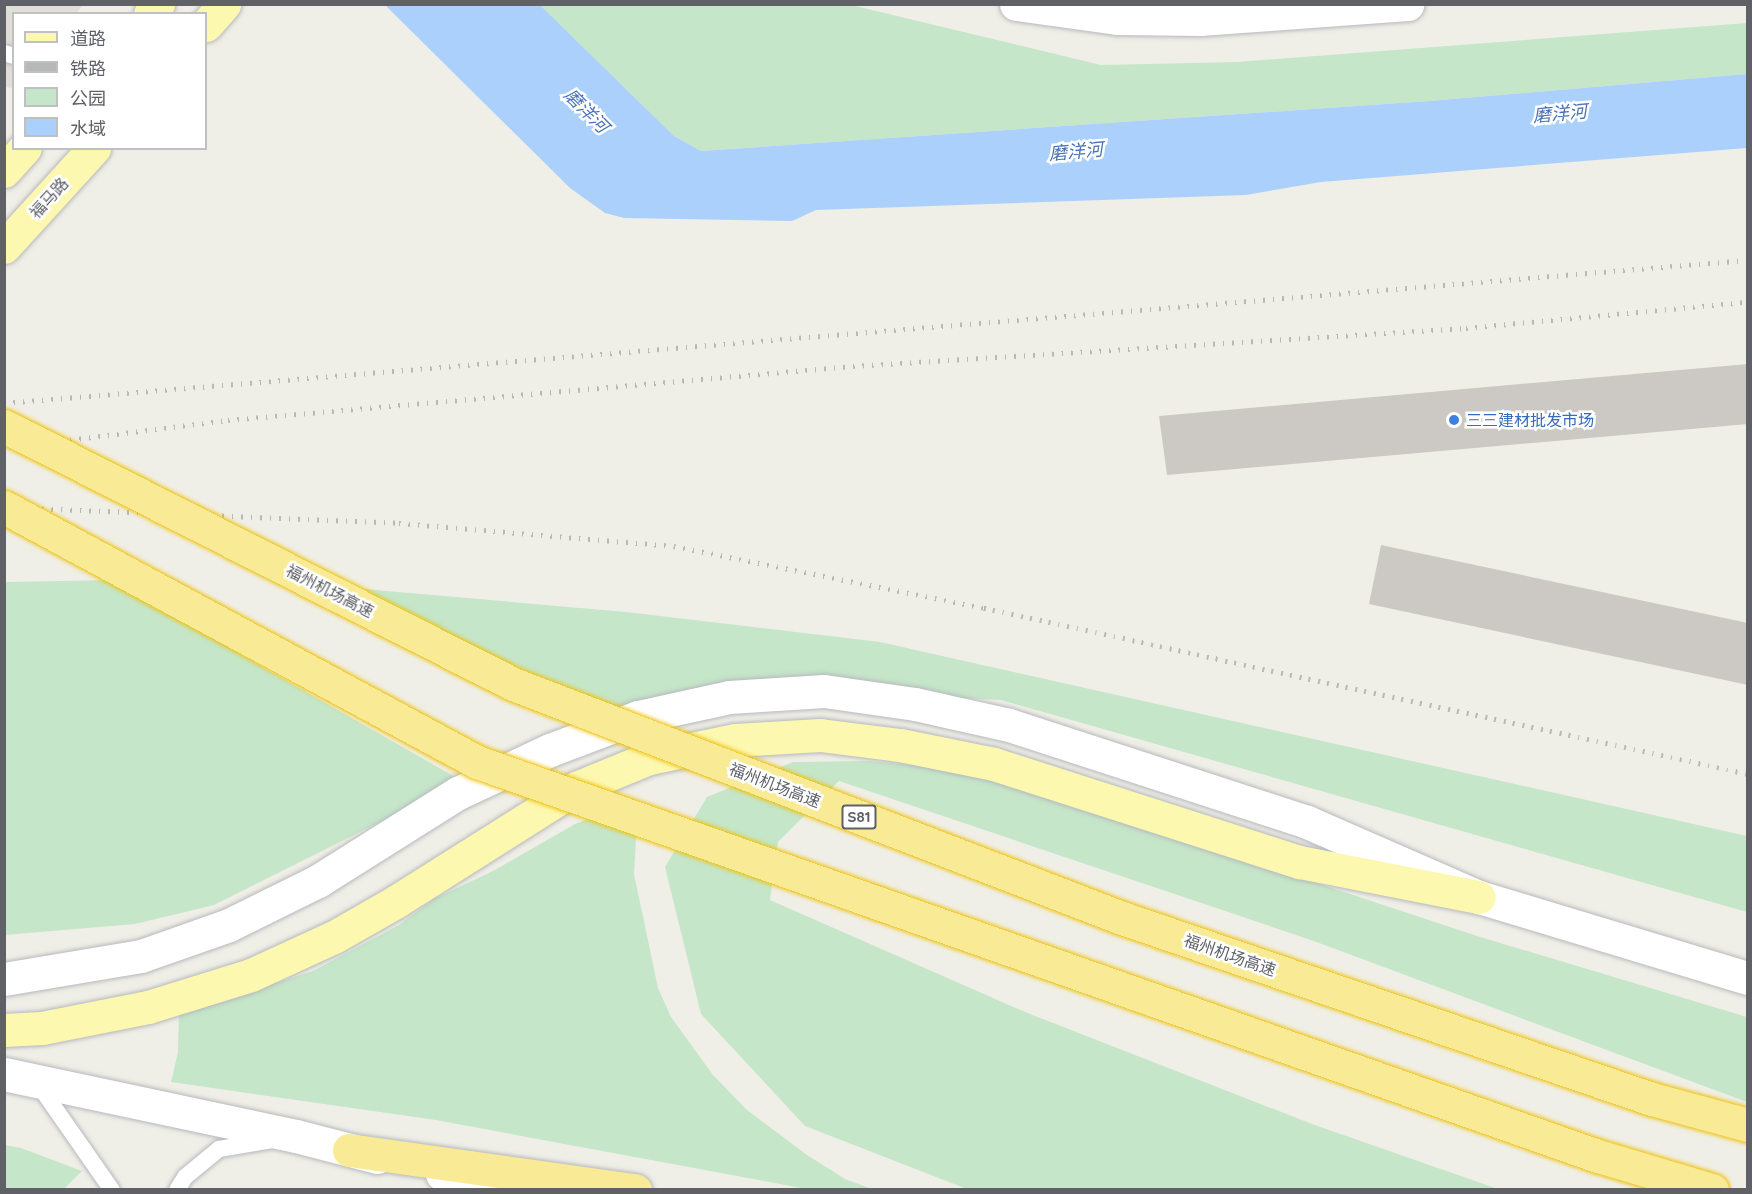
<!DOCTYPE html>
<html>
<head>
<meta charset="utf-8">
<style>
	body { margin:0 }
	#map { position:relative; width:1752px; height:1194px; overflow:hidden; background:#f0efe7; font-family:Quicksand,"Noto Sans SC",sans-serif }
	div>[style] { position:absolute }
	.industrial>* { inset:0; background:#dfded9 }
	.green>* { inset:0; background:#c5e6c9 }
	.water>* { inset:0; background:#abd0fc }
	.building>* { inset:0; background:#ccc9c4 }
	.roads { filter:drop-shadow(0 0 2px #b7b9bd) drop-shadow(0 0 2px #b7b9bd) }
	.service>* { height:16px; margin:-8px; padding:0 8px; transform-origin:8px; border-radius:8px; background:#fff }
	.tertiary>* { height:33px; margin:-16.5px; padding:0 16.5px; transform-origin:16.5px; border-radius:16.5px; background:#fff }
	.secondary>* { height:33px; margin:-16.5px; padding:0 16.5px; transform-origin:16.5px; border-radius:16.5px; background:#fff }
	.primary>* { height:33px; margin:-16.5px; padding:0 16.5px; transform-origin:16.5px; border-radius:16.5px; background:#fcf8b0 }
	.motorway>* { height:33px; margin:-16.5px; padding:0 16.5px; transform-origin:16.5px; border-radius:16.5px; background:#f9eb95 }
	.rail>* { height:4.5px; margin-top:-2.25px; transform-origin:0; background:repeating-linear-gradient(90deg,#b7b8b8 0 1.5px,transparent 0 9.5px) }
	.bridges { filter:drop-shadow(0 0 2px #eec109) drop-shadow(0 0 2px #eec109) }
	.motorway-bridge>* { height:33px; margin:-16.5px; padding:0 16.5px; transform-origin:16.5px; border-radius:16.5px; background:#f9eb95 }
	.dots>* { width:16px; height:16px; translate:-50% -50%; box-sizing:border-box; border:3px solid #fff; border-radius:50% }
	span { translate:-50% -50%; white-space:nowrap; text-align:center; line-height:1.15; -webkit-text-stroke:5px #fff; paint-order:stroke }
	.shield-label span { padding:2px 4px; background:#fff; border:2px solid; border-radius:4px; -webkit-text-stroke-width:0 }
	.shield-label { font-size:15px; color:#5f6167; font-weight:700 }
	.street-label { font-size:16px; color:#5f6167 }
	.shop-label { font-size:16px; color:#366cbe }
	.left { translate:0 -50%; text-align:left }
	.water-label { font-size:18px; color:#4a73b7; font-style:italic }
	.frame { position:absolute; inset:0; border:6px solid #5f6167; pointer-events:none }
	.legend { position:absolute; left:12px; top:12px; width:195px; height:138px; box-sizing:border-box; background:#fff; border:2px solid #bfc0c2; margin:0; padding:8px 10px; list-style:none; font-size:18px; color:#5f6167 }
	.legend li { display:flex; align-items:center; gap:12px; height:30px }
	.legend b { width:30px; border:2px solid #bfc0c2 }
</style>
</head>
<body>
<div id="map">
	<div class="industrial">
		<div style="clip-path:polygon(4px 5px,83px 5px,76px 13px,14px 14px,12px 88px,5px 87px)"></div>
	</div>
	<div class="green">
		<div style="clip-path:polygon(540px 5px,851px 5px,1101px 65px,1237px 62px,1747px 23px,1747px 74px,1429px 101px,701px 151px,674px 136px)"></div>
		<div style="clip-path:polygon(116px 580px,217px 641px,462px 781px,214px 905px,135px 924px,5px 935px,5px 582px)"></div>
		<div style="clip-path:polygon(364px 589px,626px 612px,880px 642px,1747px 836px,1747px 912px,1001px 700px,848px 692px,624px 714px,399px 615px)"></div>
		<div style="clip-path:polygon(868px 761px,948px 768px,1169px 834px,1477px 936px,1747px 1017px,1747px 1102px,1311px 940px,839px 781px,778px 842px,770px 900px,1025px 1012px,1312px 1124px,1498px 1189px,967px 1189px,805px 1126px,701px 1014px,665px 867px,707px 797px,793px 762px)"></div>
		<div style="clip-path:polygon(638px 801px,634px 874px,658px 988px,671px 1017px,713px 1075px,747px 1110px,807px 1155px,845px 1179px,872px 1189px,807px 1189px,436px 1120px,171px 1082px,178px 1052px,179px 1010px,198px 1008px,313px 971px,399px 925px,434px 899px,493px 871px,575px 824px)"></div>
		<div style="clip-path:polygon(5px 1145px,21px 1148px,82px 1171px,64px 1189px,5px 1189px)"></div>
	</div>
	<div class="water">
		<div style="clip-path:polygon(385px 5px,540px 5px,674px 136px,701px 151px,1429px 101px,1747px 74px,1747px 148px,1321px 182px,1246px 195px,816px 210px,792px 221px,624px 218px,605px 213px,570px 188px)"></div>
	</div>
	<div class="building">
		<div style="clip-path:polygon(1748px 364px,1748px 424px,1167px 475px,1159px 416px)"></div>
		<div style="clip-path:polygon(1381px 545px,1748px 623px,1748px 685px,1369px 604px)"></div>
	</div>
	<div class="roads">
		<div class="service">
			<div style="left:4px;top:53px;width:10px;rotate:17deg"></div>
			<div style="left:38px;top:1084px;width:129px;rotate:55.1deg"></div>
			<div style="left:177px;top:1190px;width:15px;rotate:-58deg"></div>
			<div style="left:185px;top:1177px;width:44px;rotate:-39.5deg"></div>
			<div style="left:219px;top:1149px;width:54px;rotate:-9.6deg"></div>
		</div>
		<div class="tertiary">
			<div style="left:1016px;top:4px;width:102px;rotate:7.9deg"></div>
			<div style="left:1117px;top:18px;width:83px;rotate:0.7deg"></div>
			<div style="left:1200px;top:19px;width:208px;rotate:-4.1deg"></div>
		</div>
		<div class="secondary">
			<div style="left:4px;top:979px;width:139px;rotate:-9.5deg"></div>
			<div style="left:141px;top:956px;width:93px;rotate:-19.4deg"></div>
			<div style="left:229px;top:925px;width:99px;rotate:-26.3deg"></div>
			<div style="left:318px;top:881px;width:165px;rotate:-32.2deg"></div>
			<div style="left:458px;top:793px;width:102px;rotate:-25.1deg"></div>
			<div style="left:550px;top:750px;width:94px;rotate:-20.6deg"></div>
			<div style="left:638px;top:717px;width:93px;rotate:-12.4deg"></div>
			<div style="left:729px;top:697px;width:95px;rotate:-3.6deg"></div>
			<div style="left:824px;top:691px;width:92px;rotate:8.1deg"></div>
			<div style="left:915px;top:704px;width:96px;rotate:12.6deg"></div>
			<div style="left:1009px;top:725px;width:313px;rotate:18deg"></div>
			<div style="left:1307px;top:822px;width:188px;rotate:23.6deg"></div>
			<div style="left:1479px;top:897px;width:281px;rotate:16.8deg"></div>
			<div style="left:4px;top:1074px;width:299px;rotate:12deg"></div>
			<div style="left:296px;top:1136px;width:84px;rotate:14.5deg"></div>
			<div style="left:442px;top:1174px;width:60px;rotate:15.4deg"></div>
		</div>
		<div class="primary">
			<div style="left:150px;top:14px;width:13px;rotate:-51deg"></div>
			<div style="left:206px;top:25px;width:28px;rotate:-49deg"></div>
			<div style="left:4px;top:171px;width:31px;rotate:-48deg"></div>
			<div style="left:4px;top:247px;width:134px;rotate:-47.7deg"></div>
			<div style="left:4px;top:1030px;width:38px;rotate:-3deg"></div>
			<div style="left:42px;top:1028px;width:108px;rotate:-11.2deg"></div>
			<div style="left:148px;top:1007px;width:108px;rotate:-17.3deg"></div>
			<div style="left:251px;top:975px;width:91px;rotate:-24.6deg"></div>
			<div style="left:334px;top:937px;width:73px;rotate:-29.7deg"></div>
			<div style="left:397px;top:901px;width:212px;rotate:-32.3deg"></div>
			<div style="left:576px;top:788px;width:79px;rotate:-22.3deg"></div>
			<div style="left:649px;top:758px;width:88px;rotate:-11.8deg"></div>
			<div style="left:735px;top:740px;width:85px;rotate:-3.4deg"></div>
			<div style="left:820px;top:735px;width:81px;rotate:7.1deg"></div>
			<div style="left:900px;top:745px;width:96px;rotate:11.4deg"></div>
			<div style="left:994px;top:764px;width:321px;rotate:17.8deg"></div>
			<div style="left:1300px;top:862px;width:182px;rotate:11.1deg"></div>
		</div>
		<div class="motorway">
			<div style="left:349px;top:1150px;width:289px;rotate:8deg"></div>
		</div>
	</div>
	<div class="rail">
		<div style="left:4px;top:403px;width:1750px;rotate:-4.69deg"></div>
		<div style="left:4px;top:448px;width:226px;rotate:-7.1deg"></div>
		<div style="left:228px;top:420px;width:627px;rotate:-4.94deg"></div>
		<div style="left:853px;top:366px;width:614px;rotate:-3.55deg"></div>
		<div style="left:1466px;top:328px;width:283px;rotate:-5.3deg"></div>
		<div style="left:4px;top:507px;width:395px;rotate:2.3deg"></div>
		<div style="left:399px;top:523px;width:276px;rotate:4.8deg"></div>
		<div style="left:674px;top:546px;width:316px;rotate:11.3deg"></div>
		<div style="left:984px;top:608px;width:782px;rotate:12.26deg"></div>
	</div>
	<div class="bridges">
		<div class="motorway-bridge">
			<div style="left:4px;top:426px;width:571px;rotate:26.88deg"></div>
			<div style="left:513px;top:684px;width:652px;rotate:21.02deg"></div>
			<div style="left:1122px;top:918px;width:560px;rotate:18.86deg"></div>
			<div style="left:1652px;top:1099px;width:99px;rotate:15.2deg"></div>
			<div style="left:4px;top:507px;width:537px;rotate:28.33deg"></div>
			<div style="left:477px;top:762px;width:1188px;rotate:19.37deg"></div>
			<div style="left:1598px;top:1156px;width:119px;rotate:16.6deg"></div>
		</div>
	</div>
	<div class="dots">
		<div style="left:1454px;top:420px;background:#3f7fe0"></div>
	</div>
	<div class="shield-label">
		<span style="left:859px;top:817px">S81</span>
	</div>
	<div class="street-label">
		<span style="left:49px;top:198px;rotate:-48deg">福马路</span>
		<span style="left:330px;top:591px;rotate:27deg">福州机场高速</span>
		<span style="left:775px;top:785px;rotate:21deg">福州机场高速</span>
		<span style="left:1230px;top:955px;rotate:19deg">福州机场高速</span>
	</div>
	<div class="shop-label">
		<span class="left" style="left:1466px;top:420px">三三建材批发市场</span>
	</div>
	<div class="water-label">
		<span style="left:586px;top:111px;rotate:45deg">磨洋河</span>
		<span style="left:1560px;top:114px;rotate:-5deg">磨洋河</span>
		<span style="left:1076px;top:152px;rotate:-5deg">磨洋河</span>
	</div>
	<div class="frame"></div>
	<ul class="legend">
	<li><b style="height:8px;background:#fcf8b0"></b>道路</li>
	<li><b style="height:8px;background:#b7b8b8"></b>铁路</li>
	<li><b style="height:16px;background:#c5e6c9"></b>公园</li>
	<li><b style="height:16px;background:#abd0fc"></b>水域</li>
	</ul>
</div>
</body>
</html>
